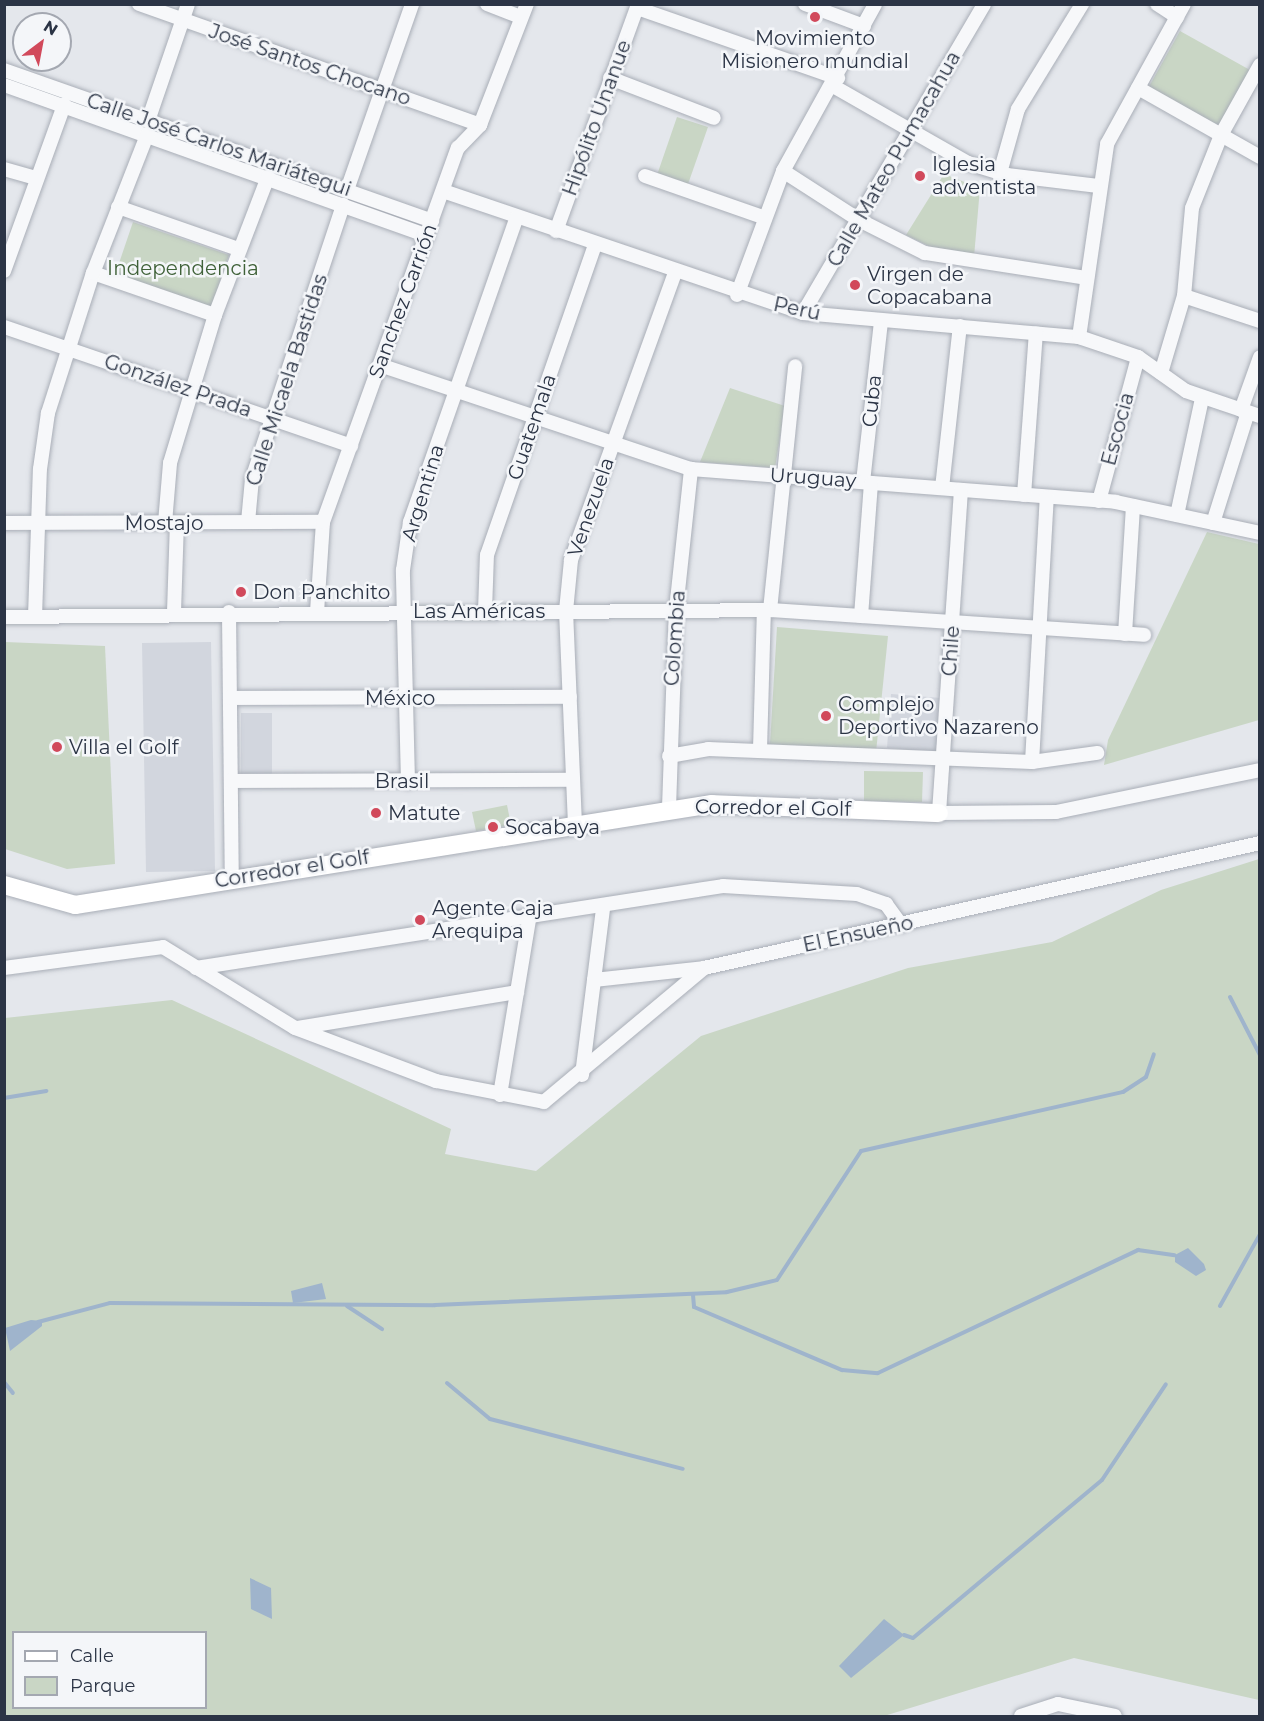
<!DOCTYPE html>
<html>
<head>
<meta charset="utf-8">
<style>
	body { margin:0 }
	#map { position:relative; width:1264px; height:1721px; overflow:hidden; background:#e4e7ec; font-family:Montserrat,sans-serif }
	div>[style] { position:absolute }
	.built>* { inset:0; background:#d2d6de }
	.green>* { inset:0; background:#c9d6c5 }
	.water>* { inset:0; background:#9fb4cc }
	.stream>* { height:4px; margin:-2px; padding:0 2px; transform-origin:2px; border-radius:2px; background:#9fb4cc }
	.roads { filter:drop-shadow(0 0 2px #a9aeb7) drop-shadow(0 0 2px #a9aeb7) }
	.street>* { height:14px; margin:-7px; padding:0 7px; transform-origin:7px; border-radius:7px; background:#f7f8fa }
	.secondary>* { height:18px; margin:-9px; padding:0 9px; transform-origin:9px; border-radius:9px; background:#fff }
	.dots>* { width:16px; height:16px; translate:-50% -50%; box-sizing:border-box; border:3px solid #f4f6f9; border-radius:50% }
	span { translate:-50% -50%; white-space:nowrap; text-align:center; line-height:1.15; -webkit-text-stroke:5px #f4f6f9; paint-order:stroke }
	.poi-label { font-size:20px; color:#2b3445 }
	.left { translate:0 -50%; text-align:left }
	.street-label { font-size:20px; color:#2b3445 }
	.park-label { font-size:20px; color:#3f6138 }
	.frame { position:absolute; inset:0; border:6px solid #2b3445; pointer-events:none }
	.legend { position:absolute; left:12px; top:1631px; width:195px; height:78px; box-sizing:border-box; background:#f4f6f9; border:2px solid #a4a8b1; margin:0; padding:8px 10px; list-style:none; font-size:18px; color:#2b3445 }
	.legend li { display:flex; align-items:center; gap:12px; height:30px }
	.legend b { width:30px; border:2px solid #a4a8b1 }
	.north { position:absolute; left:12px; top:12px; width:60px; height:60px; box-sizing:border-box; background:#f4f6f9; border:2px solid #a4a8b1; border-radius:50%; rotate:32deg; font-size:16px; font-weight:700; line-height:24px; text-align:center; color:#2b3445 }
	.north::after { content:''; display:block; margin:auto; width:21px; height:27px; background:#d1495b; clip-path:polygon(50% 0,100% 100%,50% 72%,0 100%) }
</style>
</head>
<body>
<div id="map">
	<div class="built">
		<div style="clip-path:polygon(211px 642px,215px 871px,146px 872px,142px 643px)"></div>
		<div style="clip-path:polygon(891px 694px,941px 698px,937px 752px,887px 748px)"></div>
		<div style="clip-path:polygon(241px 713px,272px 713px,272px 774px,241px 774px)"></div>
	</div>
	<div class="green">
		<div style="clip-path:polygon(1180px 31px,1250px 70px,1219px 125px,1147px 90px)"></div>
		<div style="clip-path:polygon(677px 117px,708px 127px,687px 187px,657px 175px)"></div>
		<div style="clip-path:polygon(944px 174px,980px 188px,974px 257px,941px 252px,906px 235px)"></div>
		<div style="clip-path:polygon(133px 222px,229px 255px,211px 308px,115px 275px)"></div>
		<div style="clip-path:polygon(730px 388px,785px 406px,775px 468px,700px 462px)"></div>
		<div style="clip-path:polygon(1207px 532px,1259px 544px,1259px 720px,1104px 765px,1108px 740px)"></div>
		<div style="clip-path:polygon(777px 627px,888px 636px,876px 752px,770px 744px)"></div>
		<div style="clip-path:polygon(5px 642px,105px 646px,115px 864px,67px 869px,5px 849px)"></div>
		<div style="clip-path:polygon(864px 771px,923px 772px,922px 802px,864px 801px)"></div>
		<div style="clip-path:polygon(507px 805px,511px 825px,476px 831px,472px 812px)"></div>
		<div style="clip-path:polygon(evenodd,1259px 859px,1259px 1700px,1074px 1658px,884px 1716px,5px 1716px,5px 1018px,172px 1000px,451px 1129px,445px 1154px,536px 1171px,701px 1036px,908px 968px,1052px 942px,1161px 890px,1259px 859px,14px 1632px,206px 1632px,206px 1708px,14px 1708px,14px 1632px)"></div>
	</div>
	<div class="water">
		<div style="clip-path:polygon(1188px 1248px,1204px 1264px,1206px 1270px,1196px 1276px,1175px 1262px,1175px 1255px)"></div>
		<div style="clip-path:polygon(322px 1283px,326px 1299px,293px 1303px,291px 1291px)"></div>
		<div style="clip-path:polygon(31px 1320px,42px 1321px,42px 1326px,10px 1351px,5px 1328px)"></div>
		<div style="clip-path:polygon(250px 1578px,271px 1588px,272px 1619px,251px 1609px)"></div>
		<div style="clip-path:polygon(884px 1619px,904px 1635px,851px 1678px,839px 1666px)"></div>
	</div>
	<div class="stream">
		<div style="left:1230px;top:997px;width:65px;rotate:62.7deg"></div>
		<div style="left:4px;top:1098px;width:43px;rotate:-9.5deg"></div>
		<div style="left:693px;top:1295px;width:12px;rotate:85deg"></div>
		<div style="left:694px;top:1307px;width:161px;rotate:23.1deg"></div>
		<div style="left:842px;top:1370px;width:36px;rotate:5deg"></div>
		<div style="left:878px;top:1373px;width:288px;rotate:-25.3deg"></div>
		<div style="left:1138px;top:1250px;width:37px;rotate:8deg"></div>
		<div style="left:347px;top:1306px;width:42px;rotate:33.3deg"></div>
		<div style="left:1220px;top:1306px;width:82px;rotate:-60.9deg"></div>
		<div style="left:38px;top:1322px;width:74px;rotate:-14.8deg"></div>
		<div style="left:110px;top:1303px;width:325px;rotate:0.4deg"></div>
		<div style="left:435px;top:1305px;width:292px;rotate:-2.5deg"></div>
		<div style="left:727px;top:1292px;width:51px;rotate:-13.5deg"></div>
		<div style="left:777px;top:1280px;width:154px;rotate:-56.9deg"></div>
		<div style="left:861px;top:1151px;width:269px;rotate:-12.7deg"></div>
		<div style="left:1123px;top:1092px;width:27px;rotate:-33deg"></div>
		<div style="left:1146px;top:1077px;width:24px;rotate:-71deg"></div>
		<div style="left:4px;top:1382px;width:14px;rotate:51deg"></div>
		<div style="left:447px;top:1383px;width:56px;rotate:39.9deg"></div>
		<div style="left:490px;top:1419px;width:199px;rotate:14.5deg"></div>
		<div style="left:904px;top:1635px;width:9px;rotate:18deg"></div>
		<div style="left:913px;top:1638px;width:246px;rotate:-39.9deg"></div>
		<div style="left:1102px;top:1480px;width:115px;rotate:-56.3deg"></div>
	</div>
	<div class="roads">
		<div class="street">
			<div style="left:139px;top:4px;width:362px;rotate:19.5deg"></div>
			<div style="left:487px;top:4px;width:34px;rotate:21deg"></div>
			<div style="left:805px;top:4px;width:63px;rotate:20.4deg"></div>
			<div style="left:1157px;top:4px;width:24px;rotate:33deg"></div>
			<div style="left:637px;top:8px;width:213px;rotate:19.2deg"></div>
			<div style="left:4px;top:70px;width:454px;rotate:19.4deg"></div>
			<div style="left:610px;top:78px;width:111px;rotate:21deg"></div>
			<div style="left:4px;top:85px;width:449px;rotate:19.6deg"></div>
			<div style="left:833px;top:86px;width:155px;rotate:29.7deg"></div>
			<div style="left:968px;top:163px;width:41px;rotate:17.1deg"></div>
			<div style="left:1007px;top:175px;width:92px;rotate:6.9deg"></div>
			<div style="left:1138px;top:88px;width:140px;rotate:29.5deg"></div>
			<div style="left:149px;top:118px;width:120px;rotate:-71.1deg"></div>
			<div style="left:4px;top:169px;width:33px;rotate:16deg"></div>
			<div style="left:783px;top:171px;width:90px;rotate:32.8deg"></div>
			<div style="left:859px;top:220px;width:74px;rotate:26.6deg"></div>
			<div style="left:925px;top:253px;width:164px;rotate:8.8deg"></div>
			<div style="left:1000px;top:173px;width:66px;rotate:-74.3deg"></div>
			<div style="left:1018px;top:109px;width:123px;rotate:-58.6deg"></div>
			<div style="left:645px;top:176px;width:125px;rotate:19.2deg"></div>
			<div style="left:347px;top:190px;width:197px;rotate:-70.7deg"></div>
			<div style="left:443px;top:191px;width:380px;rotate:18.7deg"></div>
			<div style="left:803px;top:313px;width:277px;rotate:5deg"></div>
			<div style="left:1079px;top:337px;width:62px;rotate:18.7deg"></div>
			<div style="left:1138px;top:357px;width:59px;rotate:35.3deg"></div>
			<div style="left:1186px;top:391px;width:78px;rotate:18.7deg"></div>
			<div style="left:118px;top:207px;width:127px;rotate:19.3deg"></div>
			<div style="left:556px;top:231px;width:241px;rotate:-70.1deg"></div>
			<div style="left:4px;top:271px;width:177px;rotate:-70.1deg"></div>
			<div style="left:93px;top:273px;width:129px;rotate:19deg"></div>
			<div style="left:737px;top:295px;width:132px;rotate:-69.6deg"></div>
			<div style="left:783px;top:171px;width:191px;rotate:-61.1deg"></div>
			<div style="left:1184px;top:296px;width:80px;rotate:18.2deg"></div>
			<div style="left:803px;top:313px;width:358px;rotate:-59.6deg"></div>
			<div style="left:4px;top:327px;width:367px;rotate:18.9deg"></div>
			<div style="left:1079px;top:337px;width:195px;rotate:-81.7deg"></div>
			<div style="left:1107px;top:144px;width:160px;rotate:-61.2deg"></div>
			<div style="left:380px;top:365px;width:328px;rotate:18.5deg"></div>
			<div style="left:691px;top:469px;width:426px;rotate:4.4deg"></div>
			<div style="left:1116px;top:502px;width:147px;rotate:12.1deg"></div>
			<div style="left:1161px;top:373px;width:80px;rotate:-73.4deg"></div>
			<div style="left:1184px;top:296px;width:88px;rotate:-84.8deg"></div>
			<div style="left:1192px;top:208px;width:79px;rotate:-68.3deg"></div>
			<div style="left:1221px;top:135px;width:80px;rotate:-60.9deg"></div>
			<div style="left:1241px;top:410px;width:56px;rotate:-70.3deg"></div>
			<div style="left:863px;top:482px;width:162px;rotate:-83.6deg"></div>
			<div style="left:942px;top:488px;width:163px;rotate:-83.7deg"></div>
			<div style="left:961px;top:490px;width:324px;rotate:93.9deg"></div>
			<div style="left:939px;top:813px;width:117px;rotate:-0.5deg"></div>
			<div style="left:1056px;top:812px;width:208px;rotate:-11.6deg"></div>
			<div style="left:1024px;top:495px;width:162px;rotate:-85.8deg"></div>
			<div style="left:1099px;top:501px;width:149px;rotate:-74.8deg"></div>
			<div style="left:1177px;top:515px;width:120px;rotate:-77.9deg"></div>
			<div style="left:248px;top:522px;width:43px;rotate:-84.7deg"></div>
			<div style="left:252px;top:479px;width:289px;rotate:-71.6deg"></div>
			<div style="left:4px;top:523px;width:319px;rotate:-0.2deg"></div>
			<div style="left:165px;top:523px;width:60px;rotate:-85.2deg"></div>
			<div style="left:170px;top:463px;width:155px;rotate:-73.1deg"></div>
			<div style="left:215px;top:315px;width:148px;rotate:-69deg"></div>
			<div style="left:1213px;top:523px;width:116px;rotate:-72.5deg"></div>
			<div style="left:770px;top:610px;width:245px;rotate:-84.1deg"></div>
			<div style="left:485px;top:611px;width:56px;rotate:-88deg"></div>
			<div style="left:487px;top:555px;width:328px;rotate:-70.8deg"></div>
			<div style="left:174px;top:612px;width:89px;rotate:-88.1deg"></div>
			<div style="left:229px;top:612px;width:267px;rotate:89.4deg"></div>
			<div style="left:317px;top:612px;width:90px;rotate:-86.2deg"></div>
			<div style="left:323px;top:522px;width:398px;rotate:-70.2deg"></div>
			<div style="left:458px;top:148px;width:32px;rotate:-46deg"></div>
			<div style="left:480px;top:125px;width:130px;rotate:-68.8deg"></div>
			<div style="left:861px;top:616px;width:133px;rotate:-85.7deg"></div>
			<div style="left:4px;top:617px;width:766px;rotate:-0.52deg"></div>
			<div style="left:770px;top:610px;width:375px;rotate:3.8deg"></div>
			<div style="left:35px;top:617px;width:148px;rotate:-88.1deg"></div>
			<div style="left:40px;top:469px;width:57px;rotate:-81.9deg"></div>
			<div style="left:48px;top:413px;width:147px;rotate:-72.2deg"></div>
			<div style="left:93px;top:273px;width:150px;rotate:-68.6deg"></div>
			<div style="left:1125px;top:634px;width:128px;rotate:-86.4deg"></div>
			<div style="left:230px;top:698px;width:340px;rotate:-0.2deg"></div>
			<div style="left:760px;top:750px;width:140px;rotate:-88.4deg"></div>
			<div style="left:669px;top:756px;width:40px;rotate:-10deg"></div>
			<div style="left:708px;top:749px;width:324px;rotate:2.3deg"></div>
			<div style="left:1032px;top:762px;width:66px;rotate:-7.9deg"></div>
			<div style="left:1032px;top:762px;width:265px;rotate:-86.8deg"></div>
			<div style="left:231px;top:781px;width:342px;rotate:-0.2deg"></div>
			<div style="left:408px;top:782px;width:212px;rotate:-91.4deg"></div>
			<div style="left:403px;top:570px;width:49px;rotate:-81.7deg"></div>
			<div style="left:410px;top:522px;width:323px;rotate:-70.7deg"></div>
			<div style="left:669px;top:808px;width:198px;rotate:-88deg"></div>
			<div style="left:676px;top:610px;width:142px;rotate:-83.9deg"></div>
			<div style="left:575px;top:825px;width:214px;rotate:-92.4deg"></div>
			<div style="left:566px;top:611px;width:51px;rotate:-84.4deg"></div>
			<div style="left:571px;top:560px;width:305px;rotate:-70.1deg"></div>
			<div style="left:4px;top:968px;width:160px;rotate:-7.5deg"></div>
			<div style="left:163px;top:947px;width:155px;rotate:31.5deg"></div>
			<div style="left:295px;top:1028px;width:151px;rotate:20.6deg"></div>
			<div style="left:436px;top:1081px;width:110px;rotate:11deg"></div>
			<div style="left:544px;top:1102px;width:209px;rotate:-39.9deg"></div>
			<div style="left:704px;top:968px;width:570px;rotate:-12.67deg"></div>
			<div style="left:196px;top:968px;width:533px;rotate:-8.84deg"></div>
			<div style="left:723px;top:886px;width:134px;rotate:3.4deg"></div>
			<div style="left:857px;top:894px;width:31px;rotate:19deg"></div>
			<div style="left:886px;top:904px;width:26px;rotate:54deg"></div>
			<div style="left:594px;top:980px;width:111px;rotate:-6.2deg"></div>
			<div style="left:297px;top:1028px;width:223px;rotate:-9.3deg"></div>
			<div style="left:582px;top:1075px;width:168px;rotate:-82.8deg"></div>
			<div style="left:500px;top:1095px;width:178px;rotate:-80.6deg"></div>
			<div style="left:1021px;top:1716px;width:39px;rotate:-18deg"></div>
			<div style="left:1058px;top:1704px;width:58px;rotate:11.9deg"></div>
		</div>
		<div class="secondary">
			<div style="left:4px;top:885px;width:74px;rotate:15.7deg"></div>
			<div style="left:75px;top:905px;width:645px;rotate:-9.01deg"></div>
			<div style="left:712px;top:804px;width:227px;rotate:2.3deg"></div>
		</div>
	</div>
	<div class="dots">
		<div style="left:815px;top:17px;background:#d1495b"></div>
		<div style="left:920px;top:176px;background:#d1495b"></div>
		<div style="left:855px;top:285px;background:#d1495b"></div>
		<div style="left:241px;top:592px;background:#d1495b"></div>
		<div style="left:826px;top:716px;background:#d1495b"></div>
		<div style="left:57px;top:747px;background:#d1495b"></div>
		<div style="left:376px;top:813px;background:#d1495b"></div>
		<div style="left:493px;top:827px;background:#d1495b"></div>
		<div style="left:420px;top:920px;background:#d1495b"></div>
	</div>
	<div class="poi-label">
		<span style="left:815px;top:50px">Movimiento<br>Misionero mundial</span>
		<span class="left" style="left:932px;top:176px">Iglesia<br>adventista</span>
		<span class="left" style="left:867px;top:286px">Virgen de<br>Copacabana</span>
		<span class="left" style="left:253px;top:592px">Don Panchito</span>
		<span class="left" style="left:838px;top:716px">Complejo<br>Deportivo Nazareno</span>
		<span class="left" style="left:69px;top:747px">Villa el Golf</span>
		<span class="left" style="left:388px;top:813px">Matute</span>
		<span class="left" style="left:505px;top:827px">Socabaya</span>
		<span class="left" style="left:432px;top:920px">Agente Caja<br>Arequipa</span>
	</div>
	<div class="street-label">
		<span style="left:310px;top:65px;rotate:19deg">José Santos Chocano</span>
		<span style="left:597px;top:118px;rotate:-70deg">Hipólito Unanue</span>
		<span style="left:219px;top:145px;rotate:19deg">Calle José Carlos Mariátegui</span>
		<span style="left:894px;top:159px;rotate:-60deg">Calle Mateo Pumacahua</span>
		<span style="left:403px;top:301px;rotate:-70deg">Sanchez Carrión</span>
		<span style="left:797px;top:309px;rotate:12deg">Perú</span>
		<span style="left:287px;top:380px;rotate:-72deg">Calle Micaela Bastidas</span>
		<span style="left:178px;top:386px;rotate:19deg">González Prada</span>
		<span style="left:872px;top:401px;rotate:-84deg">Cuba</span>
		<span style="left:532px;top:427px;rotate:-71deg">Guatemala</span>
		<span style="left:1118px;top:429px;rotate:-75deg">Escocia</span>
		<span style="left:813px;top:478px;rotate:4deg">Uruguay</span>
		<span style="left:423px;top:493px;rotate:-73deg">Argentina</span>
		<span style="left:591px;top:507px;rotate:-71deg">Venezuela</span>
		<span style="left:164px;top:523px">Mostajo</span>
		<span style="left:479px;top:611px">Las Américas</span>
		<span style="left:675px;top:638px;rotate:-86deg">Colombia</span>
		<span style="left:951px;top:651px;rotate:-86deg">Chile</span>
		<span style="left:400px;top:698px">México</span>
		<span style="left:402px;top:781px">Brasil</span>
		<span style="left:773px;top:808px;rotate:1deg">Corredor el Golf</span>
		<span style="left:292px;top:869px;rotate:-9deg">Corredor el Golf</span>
		<span style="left:858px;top:934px;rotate:-12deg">El Ensueño</span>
	</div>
	<div class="park-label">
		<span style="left:183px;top:268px">Independencia</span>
	</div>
	<div class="frame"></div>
	<ul class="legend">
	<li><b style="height:8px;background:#fff"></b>Calle</li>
	<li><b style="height:16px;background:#c9d6c5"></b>Parque</li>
	</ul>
	<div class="north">N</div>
</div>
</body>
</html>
